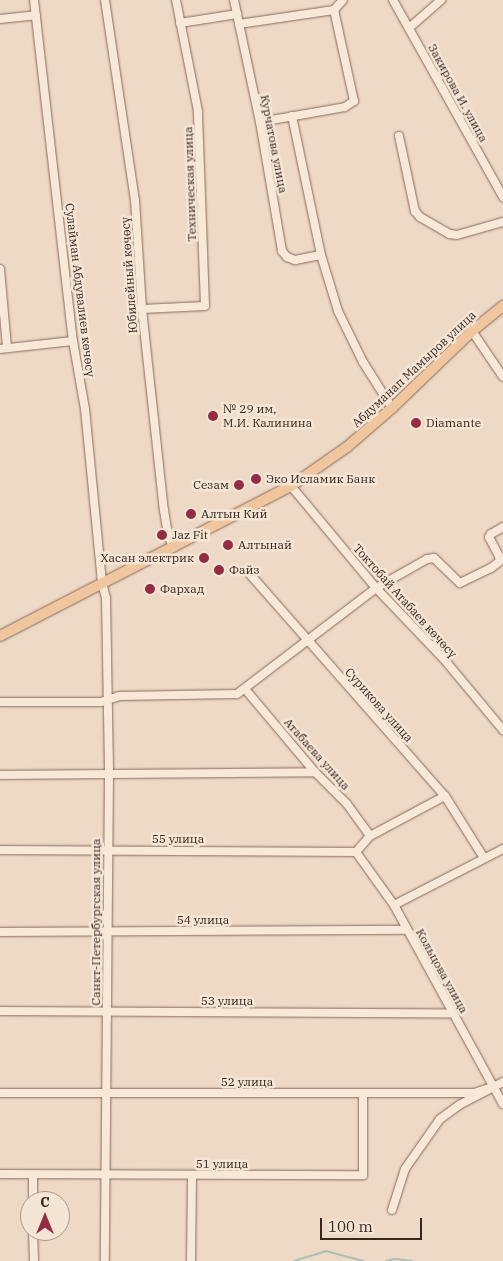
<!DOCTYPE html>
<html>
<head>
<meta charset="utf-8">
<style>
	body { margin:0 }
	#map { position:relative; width:503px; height:1261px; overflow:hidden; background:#edd9c5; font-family:"IBM Plex Serif",serif }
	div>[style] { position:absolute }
	.stream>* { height:2px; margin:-1px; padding:0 1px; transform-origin:1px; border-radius:1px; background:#a7c1b4 }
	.roads { filter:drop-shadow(0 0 1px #886a5c) drop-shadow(0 0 1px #886a5c) }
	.minor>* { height:8px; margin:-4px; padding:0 4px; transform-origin:4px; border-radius:4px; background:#f8e8d8 }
	.major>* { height:10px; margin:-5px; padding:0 5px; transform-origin:5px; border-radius:5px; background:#efc69e }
	.dots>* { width:14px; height:14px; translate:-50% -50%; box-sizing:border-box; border:2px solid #f5e5d5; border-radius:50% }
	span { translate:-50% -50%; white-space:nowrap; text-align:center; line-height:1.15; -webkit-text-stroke:5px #f5e5d5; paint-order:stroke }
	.street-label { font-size:12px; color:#38261f }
	.poi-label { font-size:12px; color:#38261f }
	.left { translate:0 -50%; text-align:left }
	.right { translate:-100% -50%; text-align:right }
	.north { position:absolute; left:20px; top:1191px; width:50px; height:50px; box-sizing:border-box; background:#f5e5d5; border:1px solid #a9998c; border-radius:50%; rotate:0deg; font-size:14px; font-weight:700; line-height:20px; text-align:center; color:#38261f }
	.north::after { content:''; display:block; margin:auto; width:18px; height:22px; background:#952d42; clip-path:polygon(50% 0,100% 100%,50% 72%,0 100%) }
	.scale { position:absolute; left:320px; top:1218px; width:102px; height:22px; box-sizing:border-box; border:2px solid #38261f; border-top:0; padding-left:6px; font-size:15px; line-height:18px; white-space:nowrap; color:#38261f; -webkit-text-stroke:4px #f5e5d5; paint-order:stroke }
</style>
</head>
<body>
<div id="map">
	<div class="stream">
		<div style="left:294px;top:1261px;width:34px;rotate:-17deg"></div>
		<div style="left:326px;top:1251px;width:39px;rotate:15deg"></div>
		<div style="left:386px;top:1261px;width:9px;rotate:-13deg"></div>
		<div style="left:395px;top:1259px;width:17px;rotate:7deg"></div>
	</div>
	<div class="roads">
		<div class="minor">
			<div style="left:34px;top:0;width:343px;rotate:83.5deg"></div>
			<div style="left:73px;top:341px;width:69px;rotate:80deg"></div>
			<div style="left:85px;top:409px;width:175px;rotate:84.4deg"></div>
			<div style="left:102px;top:583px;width:16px;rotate:75deg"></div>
			<div style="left:106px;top:598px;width:176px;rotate:89deg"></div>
			<div style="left:109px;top:774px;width:487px;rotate:90.5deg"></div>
			<div style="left:105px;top:0;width:202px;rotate:81.5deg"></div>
			<div style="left:135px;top:200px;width:109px;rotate:86.3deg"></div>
			<div style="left:142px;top:309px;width:202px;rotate:83.8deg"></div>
			<div style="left:164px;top:510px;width:26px;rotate:81deg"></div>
			<div style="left:168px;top:536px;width:13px;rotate:63deg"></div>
			<div style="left:234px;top:0;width:125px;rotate:78deg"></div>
			<div style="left:260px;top:122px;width:131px;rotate:80.3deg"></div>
			<div style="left:282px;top:251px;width:8px;rotate:50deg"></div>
			<div style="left:287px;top:257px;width:9px;rotate:21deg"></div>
			<div style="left:295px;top:260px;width:26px;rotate:-11deg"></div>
			<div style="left:393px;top:0;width:226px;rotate:60.8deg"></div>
			<div style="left:0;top:19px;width:36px;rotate:-6deg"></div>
			<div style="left:180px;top:23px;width:58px;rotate:-9deg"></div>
			<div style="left:239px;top:24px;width:96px;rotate:-8.4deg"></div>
			<div style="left:409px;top:28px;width:43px;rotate:-41.2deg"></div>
			<div style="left:292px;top:116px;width:142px;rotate:78.2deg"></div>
			<div style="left:321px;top:255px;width:59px;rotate:73.1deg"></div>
			<div style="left:338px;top:311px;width:57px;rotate:63.9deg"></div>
			<div style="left:363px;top:362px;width:54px;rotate:57.8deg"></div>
			<div style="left:260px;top:122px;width:86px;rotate:-10deg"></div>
			<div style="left:345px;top:107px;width:11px;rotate:-34deg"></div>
			<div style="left:354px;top:101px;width:93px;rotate:-102.4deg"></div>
			<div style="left:334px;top:10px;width:13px;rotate:-48deg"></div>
			<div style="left:399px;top:136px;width:77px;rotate:78deg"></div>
			<div style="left:415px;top:211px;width:8px;rotate:50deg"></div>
			<div style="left:420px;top:217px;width:34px;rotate:30deg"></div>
			<div style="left:450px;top:234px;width:7px;rotate:8deg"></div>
			<div style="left:457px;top:235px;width:48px;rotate:-15.8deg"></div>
			<div style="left:0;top:269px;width:79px;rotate:84.9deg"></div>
			<div style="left:142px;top:309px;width:63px;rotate:-2.7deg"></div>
			<div style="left:205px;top:306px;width:195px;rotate:-92.1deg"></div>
			<div style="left:198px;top:111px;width:113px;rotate:-101.2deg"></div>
			<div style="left:472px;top:331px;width:55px;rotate:56deg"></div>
			<div style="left:0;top:349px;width:73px;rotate:-6.3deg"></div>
			<div style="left:291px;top:486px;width:133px;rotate:50.2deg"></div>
			<div style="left:376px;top:588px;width:97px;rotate:46.3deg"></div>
			<div style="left:443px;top:658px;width:94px;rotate:50.2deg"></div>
			<div style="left:248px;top:572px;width:298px;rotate:48.7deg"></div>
			<div style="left:445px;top:796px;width:73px;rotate:57.8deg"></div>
			<div style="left:245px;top:689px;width:109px;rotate:49.9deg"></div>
			<div style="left:315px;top:772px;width:45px;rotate:45deg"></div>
			<div style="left:347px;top:804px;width:39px;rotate:54deg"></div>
			<div style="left:0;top:702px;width:101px"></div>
			<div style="left:101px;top:702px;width:19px;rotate:-18deg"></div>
			<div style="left:119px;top:696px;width:118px;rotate:-1deg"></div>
			<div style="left:237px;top:694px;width:175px;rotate:-37.3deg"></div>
			<div style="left:376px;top:588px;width:59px;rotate:-29.6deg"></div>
			<div style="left:427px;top:559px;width:7px;rotate:-8deg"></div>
			<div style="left:434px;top:558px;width:36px;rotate:44deg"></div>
			<div style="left:460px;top:583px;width:34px;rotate:-26deg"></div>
			<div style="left:491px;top:568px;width:11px;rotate:-38deg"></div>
			<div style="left:500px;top:561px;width:5px;rotate:-101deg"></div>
			<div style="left:499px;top:556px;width:21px;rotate:-118deg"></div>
			<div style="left:489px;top:537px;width:4px;rotate:-56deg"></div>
			<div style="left:491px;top:534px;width:14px;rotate:-30deg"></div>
			<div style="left:0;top:775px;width:315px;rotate:-0.5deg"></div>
			<div style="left:0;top:850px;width:356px;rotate:0.3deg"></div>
			<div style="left:356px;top:852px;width:65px;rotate:54.4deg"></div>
			<div style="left:394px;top:905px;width:227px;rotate:61.3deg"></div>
			<div style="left:356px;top:852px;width:21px;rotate:-49deg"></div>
			<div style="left:370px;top:836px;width:85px;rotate:-28.1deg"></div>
			<div style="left:394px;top:905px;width:123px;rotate:-27.2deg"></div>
			<div style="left:0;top:932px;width:407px;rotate:-0.3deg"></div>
			<div style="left:0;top:1011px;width:453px;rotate:0.3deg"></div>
			<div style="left:0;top:1093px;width:474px"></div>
			<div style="left:474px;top:1093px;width:20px;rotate:-18deg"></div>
			<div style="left:0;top:1174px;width:363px;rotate:0.2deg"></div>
			<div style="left:363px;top:1175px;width:82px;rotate:-90deg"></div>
			<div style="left:33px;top:1175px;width:26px;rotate:90deg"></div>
			<div style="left:392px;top:1210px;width:43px;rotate:-72.4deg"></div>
			<div style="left:405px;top:1169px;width:61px;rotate:-55deg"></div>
			<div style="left:440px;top:1119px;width:24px;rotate:-36deg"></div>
			<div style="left:459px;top:1105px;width:50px;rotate:-27.6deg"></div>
			<div style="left:33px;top:1231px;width:30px;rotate:88deg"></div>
			<div style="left:191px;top:1261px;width:85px;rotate:-89.3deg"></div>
		</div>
		<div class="major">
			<div style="left:0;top:636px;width:327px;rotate:-27.3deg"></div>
			<div style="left:291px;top:486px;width:68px;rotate:-34.9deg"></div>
			<div style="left:347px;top:447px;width:60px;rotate:-40.9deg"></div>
			<div style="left:392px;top:408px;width:111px;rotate:-43.9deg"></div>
			<div style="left:472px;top:331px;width:40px;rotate:-39deg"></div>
		</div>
	</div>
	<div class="dots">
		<div style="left:213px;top:416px;background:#952d42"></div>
		<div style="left:416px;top:423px;background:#952d42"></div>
		<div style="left:256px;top:479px;background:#952d42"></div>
		<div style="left:239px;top:485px;background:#952d42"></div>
		<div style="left:191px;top:514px;background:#952d42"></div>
		<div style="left:162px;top:535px;background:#952d42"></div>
		<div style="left:228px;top:545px;background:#952d42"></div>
		<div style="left:204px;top:558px;background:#952d42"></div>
		<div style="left:219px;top:570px;background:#952d42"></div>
		<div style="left:150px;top:589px;background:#952d42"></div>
	</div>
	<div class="street-label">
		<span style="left:458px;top:93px;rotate:61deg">Закирова И. улица</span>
		<span style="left:274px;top:144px;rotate:79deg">Курчатова улица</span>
		<span style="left:190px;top:184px;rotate:-92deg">Техническая улица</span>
		<span style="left:129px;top:275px;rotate:-94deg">Юбилейный көчөсү</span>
		<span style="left:80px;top:290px;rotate:83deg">Сулайман Абдувалиев көчөсү</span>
		<span style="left:414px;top:369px;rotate:-43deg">Абдуманап Мамыров улица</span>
		<span style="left:405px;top:601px;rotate:48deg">Токтобай Атабаев көчөсү</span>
		<span style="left:379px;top:705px;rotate:48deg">Сурикова улица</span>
		<span style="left:317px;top:754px;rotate:48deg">Атабаева улица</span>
		<span style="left:178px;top:839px">55 улица</span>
		<span style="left:203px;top:920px">54 улица</span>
		<span style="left:96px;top:922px;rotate:-90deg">Санкт-Петербургская улица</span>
		<span style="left:442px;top:971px;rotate:61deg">Кольцова улица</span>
		<span style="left:227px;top:1001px">53 улица</span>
		<span style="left:247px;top:1082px">52 улица</span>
		<span style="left:222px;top:1164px">51 улица</span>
	</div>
	<div class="poi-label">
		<span class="left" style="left:223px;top:416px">№ 29 им,<br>М.И. Калинина</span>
		<span class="left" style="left:426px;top:423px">Diamante</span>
		<span class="left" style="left:266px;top:479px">Эко Исламик Банк</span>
		<span class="right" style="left:229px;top:485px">Сезам</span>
		<span class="left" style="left:201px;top:514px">Алтын Кий</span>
		<span class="left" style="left:172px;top:535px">Jaz Fit</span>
		<span class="left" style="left:238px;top:545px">Алтынай</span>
		<span class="right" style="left:194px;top:558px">Хасан электрик</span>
		<span class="left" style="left:229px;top:570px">Файз</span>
		<span class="left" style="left:160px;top:589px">Фархад</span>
	</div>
	<div class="north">С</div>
	<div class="scale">100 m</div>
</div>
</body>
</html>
